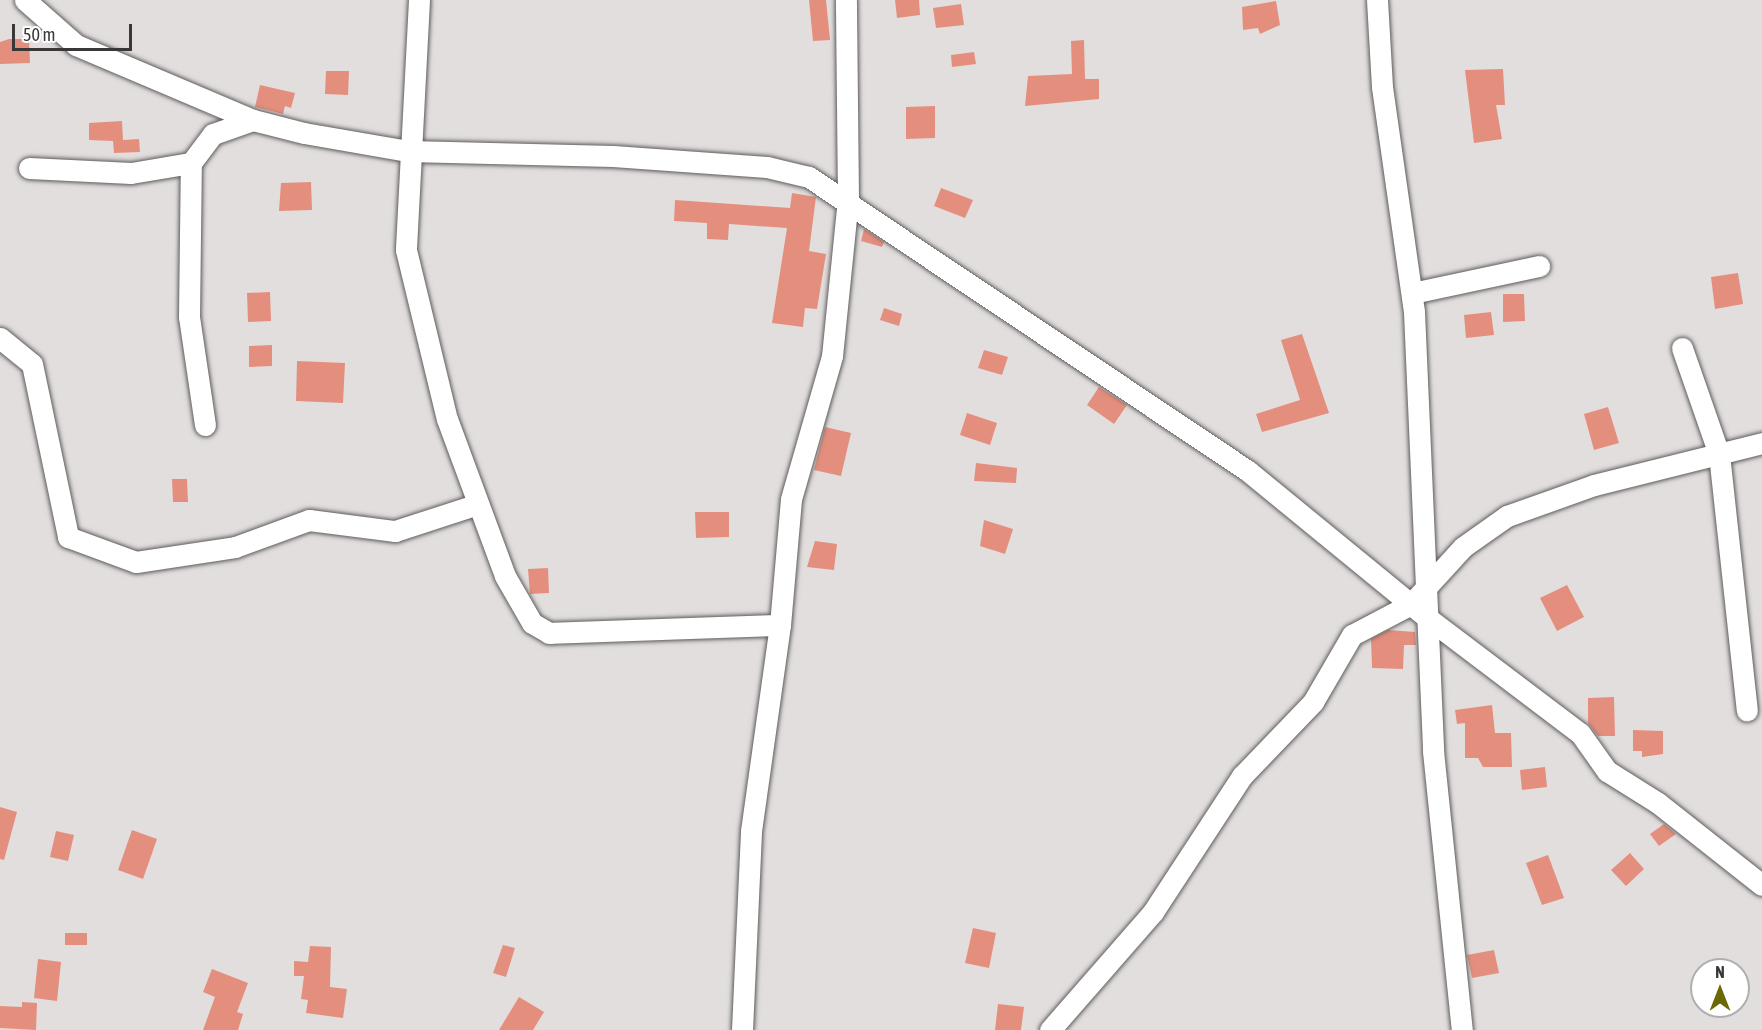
<!DOCTYPE html>
<html>
<head>
<meta charset="utf-8">
<style>
	body { margin:0 }
	#map { position:relative; width:1762px; height:1030px; overflow:hidden; background:#e2dede; font-family:"Asap Condensed",sans-serif }
	div>[style] { position:absolute }
	.building>* { inset:0; background:#e48f7d }
	.roads { filter:drop-shadow(0 0 2px #5f5c5c) drop-shadow(0 0 2px #5f5c5c) }
	.minor>* { height:21px; margin:-10.5px; padding:0 10.5px; transform-origin:10.5px; border-radius:10.5px; background:#fff }
	span { translate:-50% -50%; white-space:nowrap; text-align:center; line-height:1.15; -webkit-text-stroke:4.5px #fff; paint-order:stroke }
	.north { position:absolute; left:1690px; top:958px; width:60px; height:60px; box-sizing:border-box; background:#fff; border:2px solid #b0afaf; border-radius:50%; rotate:0deg; font-size:16px; font-weight:700; line-height:24px; text-align:center; color:#393737 }
	.north::after { content:''; display:block; margin:auto; width:21px; height:27px; background:#6a6906; clip-path:polygon(50% 0,100% 100%,50% 72%,0 100%) }
	.scale { position:absolute; left:12px; top:24px; width:120px; height:27px; box-sizing:border-box; border:3px solid #393737; border-top:0; padding-left:8px; font-size:18px; line-height:21px; white-space:nowrap; color:#393737; -webkit-text-stroke:4px #fff; paint-order:stroke }
</style>
</head>
<body>
<div id="map">
	<div class="building">
		<div style="clip-path:polygon(809px 0,826px 0,830px 40px,813px 41px)"></div>
		<div style="clip-path:polygon(895px 0,919px 0,920px 15px,897px 18px)"></div>
		<div style="clip-path:polygon(1276px 1px,1280px 25px,1260px 34px,1258px 28px,1243px 30px,1242px 7px)"></div>
		<div style="clip-path:polygon(961px 4px,964px 25px,936px 28px,933px 8px)"></div>
		<div style="clip-path:polygon(9px 39px,29px 39px,30px 63px,0 64px,0 42px)"></div>
		<div style="clip-path:polygon(1084px 40px,1085px 79px,1099px 79px,1099px 99px,1025px 106px,1028px 76px,1072px 74px,1071px 41px)"></div>
		<div style="clip-path:polygon(974px 52px,976px 64px,952px 67px,951px 55px)"></div>
		<div style="clip-path:polygon(1503px 69px,1505px 105px,1496px 105px,1502px 139px,1474px 143px,1465px 70px)"></div>
		<div style="clip-path:polygon(326px 71px,349px 71px,348px 95px,325px 94px)"></div>
		<div style="clip-path:polygon(260px 85px,295px 93px,291px 108px,285px 106px,283px 114px,255px 107px)"></div>
		<div style="clip-path:polygon(935px 106px,935px 138px,906px 139px,906px 107px)"></div>
		<div style="clip-path:polygon(122px 121px,123px 140px,139px 139px,140px 152px,114px 153px,113px 141px,89px 140px,89px 123px)"></div>
		<div style="clip-path:polygon(311px 182px,312px 210px,279px 211px,281px 183px)"></div>
		<div style="clip-path:polygon(941px 188px,973px 200px,965px 218px,934px 206px)"></div>
		<div style="clip-path:polygon(792px 193px,816px 197px,809px 251px,826px 254px,817px 309px,805px 308px,803px 327px,772px 323px,787px 228px,729px 224px,728px 240px,707px 239px,707px 223px,674px 221px,675px 200px,790px 208px)"></div>
		<div style="clip-path:polygon(864px 229px,884px 242px,882px 247px,861px 241px)"></div>
		<div style="clip-path:polygon(1738px 273px,1743px 304px,1715px 309px,1711px 277px)"></div>
		<div style="clip-path:polygon(270px 292px,271px 321px,248px 322px,247px 293px)"></div>
		<div style="clip-path:polygon(1503px 294px,1524px 294px,1525px 321px,1503px 322px)"></div>
		<div style="clip-path:polygon(884px 308px,902px 314px,899px 326px,880px 320px)"></div>
		<div style="clip-path:polygon(1491px 312px,1494px 335px,1466px 338px,1464px 315px)"></div>
		<div style="clip-path:polygon(1302px 334px,1329px 413px,1262px 432px,1256px 414px,1300px 400px,1281px 340px)"></div>
		<div style="clip-path:polygon(272px 345px,272px 366px,249px 367px,249px 346px)"></div>
		<div style="clip-path:polygon(984px 350px,1008px 357px,1002px 375px,978px 368px)"></div>
		<div style="clip-path:polygon(297px 361px,345px 363px,343px 403px,296px 401px)"></div>
		<div style="clip-path:polygon(1099px 387px,1127px 405px,1114px 424px,1087px 405px)"></div>
		<div style="clip-path:polygon(1608px 407px,1619px 443px,1594px 450px,1584px 414px)"></div>
		<div style="clip-path:polygon(967px 413px,997px 423px,990px 445px,960px 435px)"></div>
		<div style="clip-path:polygon(825px 427px,851px 433px,841px 476px,814px 470px)"></div>
		<div style="clip-path:polygon(976px 463px,1017px 468px,1016px 483px,974px 481px)"></div>
		<div style="clip-path:polygon(172px 479px,187px 479px,188px 502px,173px 502px)"></div>
		<div style="clip-path:polygon(695px 512px,729px 512px,729px 537px,696px 538px)"></div>
		<div style="clip-path:polygon(984px 520px,1013px 529px,1005px 554px,980px 546px)"></div>
		<div style="clip-path:polygon(815px 541px,837px 544px,834px 570px,807px 567px)"></div>
		<div style="clip-path:polygon(548px 568px,549px 593px,530px 594px,528px 569px)"></div>
		<div style="clip-path:polygon(1567px 585px,1584px 617px,1557px 631px,1540px 598px)"></div>
		<div style="clip-path:polygon(1388px 630px,1415px 632px,1416px 645px,1404px 645px,1403px 669px,1372px 668px,1371px 639px)"></div>
		<div style="clip-path:polygon(1614px 697px,1615px 736px,1598px 736px,1588px 723px,1588px 698px)"></div>
		<div style="clip-path:polygon(1492px 705px,1495px 733px,1511px 733px,1512px 767px,1483px 767px,1478px 758px,1465px 758px,1465px 723px,1457px 724px,1455px 710px)"></div>
		<div style="clip-path:polygon(1633px 730px,1663px 731px,1663px 754px,1642px 757px,1642px 751px,1633px 751px)"></div>
		<div style="clip-path:polygon(1545px 767px,1547px 787px,1522px 790px,1520px 770px)"></div>
		<div style="clip-path:polygon(0 807px,17px 812px,4px 860px,0 859px)"></div>
		<div style="clip-path:polygon(1664px 824px,1676px 834px,1659px 846px,1650px 834px)"></div>
		<div style="clip-path:polygon(132px 830px,157px 839px,143px 879px,118px 870px)"></div>
		<div style="clip-path:polygon(56px 831px,74px 835px,68px 861px,50px 857px)"></div>
		<div style="clip-path:polygon(1630px 853px,1644px 869px,1626px 886px,1611px 870px)"></div>
		<div style="clip-path:polygon(1548px 855px,1564px 898px,1542px 905px,1526px 863px)"></div>
		<div style="clip-path:polygon(973px 928px,996px 933px,989px 968px,965px 963px)"></div>
		<div style="clip-path:polygon(65px 933px,87px 933px,87px 945px,65px 945px)"></div>
		<div style="clip-path:polygon(503px 945px,515px 948px,506px 977px,493px 973px)"></div>
		<div style="clip-path:polygon(310px 946px,331px 947px,330px 987px,347px 989px,343px 1018px,306px 1013px,308px 1000px,301px 999px,304px 976px,294px 976px,294px 961px,308px 962px)"></div>
		<div style="clip-path:polygon(1494px 950px,1499px 973px,1472px 978px,1467px 955px)"></div>
		<div style="clip-path:polygon(38px 959px,61px 962px,57px 1001px,34px 998px)"></div>
		<div style="clip-path:polygon(212px 969px,248px 983px,237px 1012px,243px 1014px,238px 1030px,203px 1030px,215px 997px,203px 992px)"></div>
		<div style="clip-path:polygon(519px 997px,544px 1012px,533px 1030px,499px 1030px)"></div>
		<div style="clip-path:polygon(22px 1002px,37px 1003px,36px 1030px,0 1028px,0 1006px,22px 1007px)"></div>
		<div style="clip-path:polygon(998px 1004px,1024px 1007px,1021px 1030px,995px 1030px)"></div>
	</div>
	<div class="roads">
		<div class="minor">
			<div style="left:25px;top:0;width:68px;rotate:41.4deg"></div>
			<div style="left:76px;top:45px;width:192px;rotate:23deg"></div>
			<div style="left:253px;top:120px;width:53px;rotate:14.3deg"></div>
			<div style="left:304px;top:133px;width:106px;rotate:9.8deg"></div>
			<div style="left:408px;top:151px;width:205px;rotate:1.4deg"></div>
			<div style="left:613px;top:156px;width:154px;rotate:4.1deg"></div>
			<div style="left:767px;top:167px;width:43px;rotate:13.4deg"></div>
			<div style="left:809px;top:177px;width:528px;rotate:33.81deg"></div>
			<div style="left:1248px;top:471px;width:234px;rotate:39.3deg"></div>
			<div style="left:1429px;top:619px;width:189px;rotate:37.1deg"></div>
			<div style="left:1580px;top:733px;width:47px;rotate:54.6deg"></div>
			<div style="left:1607px;top:771px;width:60px;rotate:32.1deg"></div>
			<div style="left:1658px;top:803px;width:132px;rotate:38.3deg"></div>
			<div style="left:419px;top:0;width:250px;rotate:93deg"></div>
			<div style="left:406px;top:250px;width:174px;rotate:76.4deg"></div>
			<div style="left:447px;top:419px;width:167px;rotate:69.7deg"></div>
			<div style="left:505px;top:576px;width:54px;rotate:60.1deg"></div>
			<div style="left:532px;top:623px;width:20px;rotate:30deg"></div>
			<div style="left:549px;top:633px;width:231px;rotate:-2deg"></div>
			<div style="left:1377px;top:0;width:87px;rotate:86.7deg"></div>
			<div style="left:1382px;top:87px;width:227px;rotate:81.9deg"></div>
			<div style="left:1414px;top:312px;width:439px;rotate:87.5deg"></div>
			<div style="left:1433px;top:751px;width:281px;rotate:84.1deg"></div>
			<div style="left:29px;top:168px;width:102px;rotate:2.8deg"></div>
			<div style="left:131px;top:173px;width:61px;rotate:-9.5deg"></div>
			<div style="left:1412px;top:293px;width:130px;rotate:-12deg"></div>
			<div style="left:0;top:338px;width:41px;rotate:39.1deg"></div>
			<div style="left:32px;top:364px;width:177px;rotate:78.2deg"></div>
			<div style="left:68px;top:537px;width:72px;rotate:20.2deg"></div>
			<div style="left:136px;top:562px;width:100px;rotate:-8.6deg"></div>
			<div style="left:235px;top:547px;width:79px;rotate:-20deg"></div>
			<div style="left:309px;top:520px;width:87px;rotate:7.3deg"></div>
			<div style="left:395px;top:531px;width:87px;rotate:-18deg"></div>
			<div style="left:1682px;top:348px;width:112px;rotate:70.8deg"></div>
			<div style="left:1719px;top:454px;width:258px;rotate:83.8deg"></div>
			<div style="left:205px;top:425px;width:109px;rotate:-98.4deg"></div>
			<div style="left:189px;top:317px;width:154px;rotate:-89.3deg"></div>
			<div style="left:191px;top:163px;width:36px;rotate:-53deg"></div>
			<div style="left:213px;top:134px;width:42px;rotate:-19.3deg"></div>
			<div style="left:742px;top:1030px;width:199px;rotate:-87.4deg"></div>
			<div style="left:751px;top:831px;width:208px;rotate:-82deg"></div>
			<div style="left:780px;top:625px;width:126px;rotate:-85deg"></div>
			<div style="left:791px;top:499px;width:149px;rotate:-74deg"></div>
			<div style="left:832px;top:356px;width:158px;rotate:-84.2deg"></div>
			<div style="left:848px;top:199px;width:199px;rotate:-90.6deg"></div>
			<div style="left:1050px;top:1030px;width:157px;rotate:-48.9deg"></div>
			<div style="left:1153px;top:912px;width:163px;rotate:-56.8deg"></div>
			<div style="left:1242px;top:776px;width:103px;rotate:-46.2deg"></div>
			<div style="left:1313px;top:702px;width:78px;rotate:-59.8deg"></div>
			<div style="left:1352px;top:635px;width:67px;rotate:-27.7deg"></div>
			<div style="left:1411px;top:604px;width:77px;rotate:-47.6deg"></div>
			<div style="left:1463px;top:547px;width:54px;rotate:-35.2deg"></div>
			<div style="left:1507px;top:516px;width:92px;rotate:-19.6deg"></div>
			<div style="left:1594px;top:485px;width:173px;rotate:-14deg"></div>
		</div>
	</div>
	<div class="north">N</div>
	<div class="scale">50 m</div>
</div>
</body>
</html>
